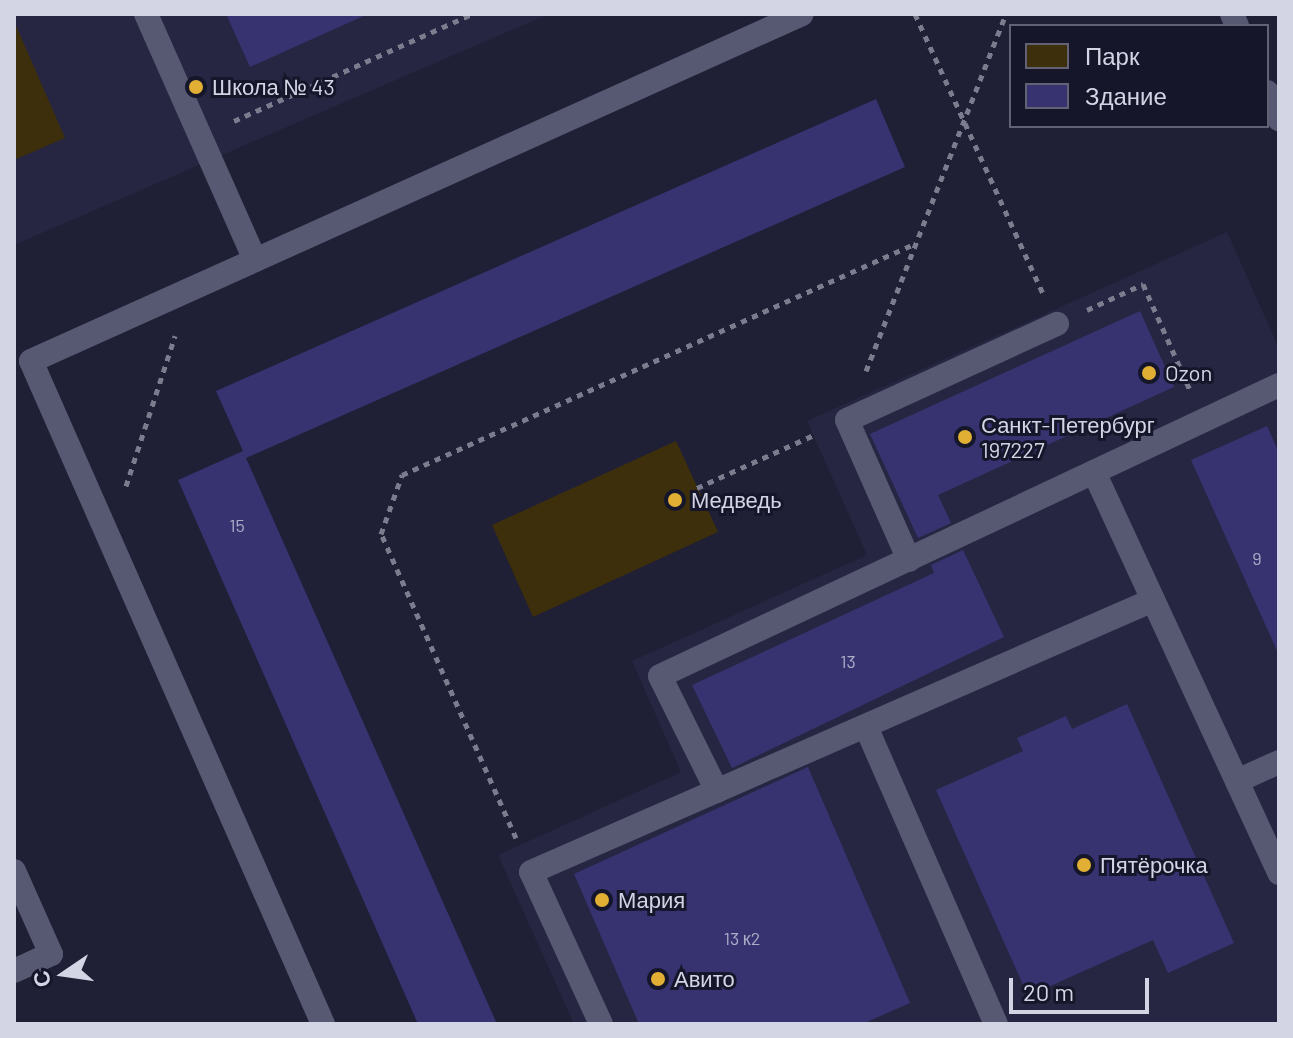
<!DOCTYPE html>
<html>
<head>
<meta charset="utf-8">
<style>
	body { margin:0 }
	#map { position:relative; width:1293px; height:1038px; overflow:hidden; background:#1f1f35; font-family:Barlow,sans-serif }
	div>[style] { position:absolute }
	.built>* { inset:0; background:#262643 }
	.green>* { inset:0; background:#3e2f0c }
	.building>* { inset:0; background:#363370 }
	.path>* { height:5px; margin-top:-2.5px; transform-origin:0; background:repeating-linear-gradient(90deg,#7c7c8f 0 6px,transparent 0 12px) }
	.service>* { height:24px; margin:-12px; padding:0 12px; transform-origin:12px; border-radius:12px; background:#575872 }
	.dots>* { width:22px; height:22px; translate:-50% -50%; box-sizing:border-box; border:4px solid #16162b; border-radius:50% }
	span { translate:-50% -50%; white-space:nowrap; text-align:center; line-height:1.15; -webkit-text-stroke:6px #16162b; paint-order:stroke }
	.number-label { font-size:18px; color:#acacc7 }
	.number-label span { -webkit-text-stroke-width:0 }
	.poi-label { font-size:22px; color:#d3d4e4 }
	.left { translate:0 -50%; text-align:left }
	.frame { position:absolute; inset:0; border:16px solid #d3d4e4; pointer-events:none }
	.legend { position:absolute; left:1009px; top:24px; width:260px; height:104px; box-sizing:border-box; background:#16162b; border:2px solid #626275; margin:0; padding:10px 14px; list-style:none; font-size:24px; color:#d3d4e4 }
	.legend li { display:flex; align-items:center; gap:16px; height:40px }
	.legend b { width:40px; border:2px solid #626275 }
	.north { position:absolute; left:24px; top:934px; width:80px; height:80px; -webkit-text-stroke:6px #16162b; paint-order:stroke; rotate:257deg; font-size:22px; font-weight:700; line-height:32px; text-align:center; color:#d3d4e4 }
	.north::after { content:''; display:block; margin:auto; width:28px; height:36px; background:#d3d4e4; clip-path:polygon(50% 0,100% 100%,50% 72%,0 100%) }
	.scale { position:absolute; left:1009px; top:978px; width:140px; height:36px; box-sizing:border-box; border:4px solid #d3d4e4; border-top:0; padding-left:10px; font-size:24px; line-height:28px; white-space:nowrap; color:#d3d4e4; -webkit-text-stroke:6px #16162b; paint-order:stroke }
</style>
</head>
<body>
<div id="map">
	<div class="built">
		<div style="clip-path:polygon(14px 14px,549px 14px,14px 245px)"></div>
		<div style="clip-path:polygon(1227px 232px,1279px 348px,1279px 1024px,574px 1024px,498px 855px,681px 772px,632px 661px,867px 555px,807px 421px)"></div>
	</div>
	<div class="green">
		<div style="clip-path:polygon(14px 21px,65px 138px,14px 160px)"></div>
		<div style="clip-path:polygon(676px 441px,718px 532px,533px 617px,492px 525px)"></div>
	</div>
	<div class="building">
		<div style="clip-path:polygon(226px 14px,368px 14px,250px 67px)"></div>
		<div style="clip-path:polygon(876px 99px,905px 167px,246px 458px,497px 1024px,418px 1024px,178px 480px,243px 451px,216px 391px)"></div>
		<div style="clip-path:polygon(1140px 311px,1174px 387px,938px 495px,951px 523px,918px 538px,870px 434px)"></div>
		<div style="clip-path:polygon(1267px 426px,1279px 453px,1279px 655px,1191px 460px)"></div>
		<div style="clip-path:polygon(963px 550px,1004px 637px,732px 768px,692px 685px,934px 573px,931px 565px)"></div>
		<div style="clip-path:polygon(1127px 704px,1234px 943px,1168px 973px,1153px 940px,1028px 996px,936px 790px,1023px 751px,1017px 738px,1066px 716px,1072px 729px)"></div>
		<div style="clip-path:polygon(808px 767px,910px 1003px,862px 1024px,639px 1024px,574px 874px)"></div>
	</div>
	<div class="path">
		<div style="left:915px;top:14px;width:308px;rotate:65.4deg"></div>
		<div style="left:234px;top:121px;width:261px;rotate:-24.2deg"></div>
		<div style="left:1087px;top:310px;width:62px;rotate:-24.9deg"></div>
		<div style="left:1143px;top:284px;width:116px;rotate:66.1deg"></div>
		<div style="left:866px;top:371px;width:383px;rotate:-68.6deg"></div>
		<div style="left:126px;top:486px;width:158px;rotate:-71.9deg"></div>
		<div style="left:697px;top:488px;width:131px;rotate:-24.4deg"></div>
		<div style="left:516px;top:838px;width:333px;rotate:-113.9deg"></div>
		<div style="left:381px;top:534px;width:63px;rotate:-70.4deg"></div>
		<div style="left:402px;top:475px;width:562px;rotate:-24.28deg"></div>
	</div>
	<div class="service">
		<div style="left:146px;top:14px;width:269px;rotate:66.1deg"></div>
		<div style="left:1232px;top:14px;width:13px;rotate:67deg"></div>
		<div style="left:1267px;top:92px;width:30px;rotate:66deg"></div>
		<div style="left:1094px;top:472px;width:442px;rotate:65.2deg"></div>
		<div style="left:909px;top:560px;width:153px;rotate:-113.9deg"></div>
		<div style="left:847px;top:420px;width:231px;rotate:-24.6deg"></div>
		<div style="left:867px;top:729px;width:322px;rotate:66.4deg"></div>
		<div style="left:1237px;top:781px;width:46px;rotate:-24.3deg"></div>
		<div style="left:717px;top:791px;width:128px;rotate:-116.4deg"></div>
		<div style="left:660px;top:676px;width:684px;rotate:-25.18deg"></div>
		<div style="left:14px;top:871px;width:91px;rotate:66deg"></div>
		<div style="left:51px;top:954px;width:41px;rotate:155.3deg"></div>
		<div style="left:323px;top:1024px;width:724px;rotate:-113.77deg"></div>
		<div style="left:31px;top:361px;width:845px;rotate:-24.23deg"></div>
		<div style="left:601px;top:1024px;width:167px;rotate:-114.7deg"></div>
		<div style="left:531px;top:872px;width:679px;rotate:-23.62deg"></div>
	</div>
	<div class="dots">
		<div style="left:196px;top:87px;background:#e1af34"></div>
		<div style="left:1149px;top:373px;background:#e1af34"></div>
		<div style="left:965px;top:437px;background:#e1af34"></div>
		<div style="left:675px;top:500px;background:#e1af34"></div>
		<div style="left:1084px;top:865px;background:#e1af34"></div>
		<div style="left:602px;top:900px;background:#e1af34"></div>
		<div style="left:658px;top:979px;background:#e1af34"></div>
	</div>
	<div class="number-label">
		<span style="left:237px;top:525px">15</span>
		<span style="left:1257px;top:558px">9</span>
		<span style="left:848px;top:661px">13</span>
		<span style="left:742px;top:938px">13 к2</span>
	</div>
	<div class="poi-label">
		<span class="left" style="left:212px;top:87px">Школа № 43</span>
		<span class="left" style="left:1165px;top:373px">Ozon</span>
		<span class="left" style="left:981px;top:437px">Санкт-Петербург<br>197227</span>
		<span class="left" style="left:691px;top:500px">Медведь</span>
		<span class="left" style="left:1100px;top:865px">Пятёрочка</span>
		<span class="left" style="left:618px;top:900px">Мария</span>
		<span class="left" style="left:674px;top:979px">Авито</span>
	</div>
	<div class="frame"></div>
	<ul class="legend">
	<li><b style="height:22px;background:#3e2f0c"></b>Парк</li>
	<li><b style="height:22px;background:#363370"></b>Здание</li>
	</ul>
	<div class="north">С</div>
	<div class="scale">20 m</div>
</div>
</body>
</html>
